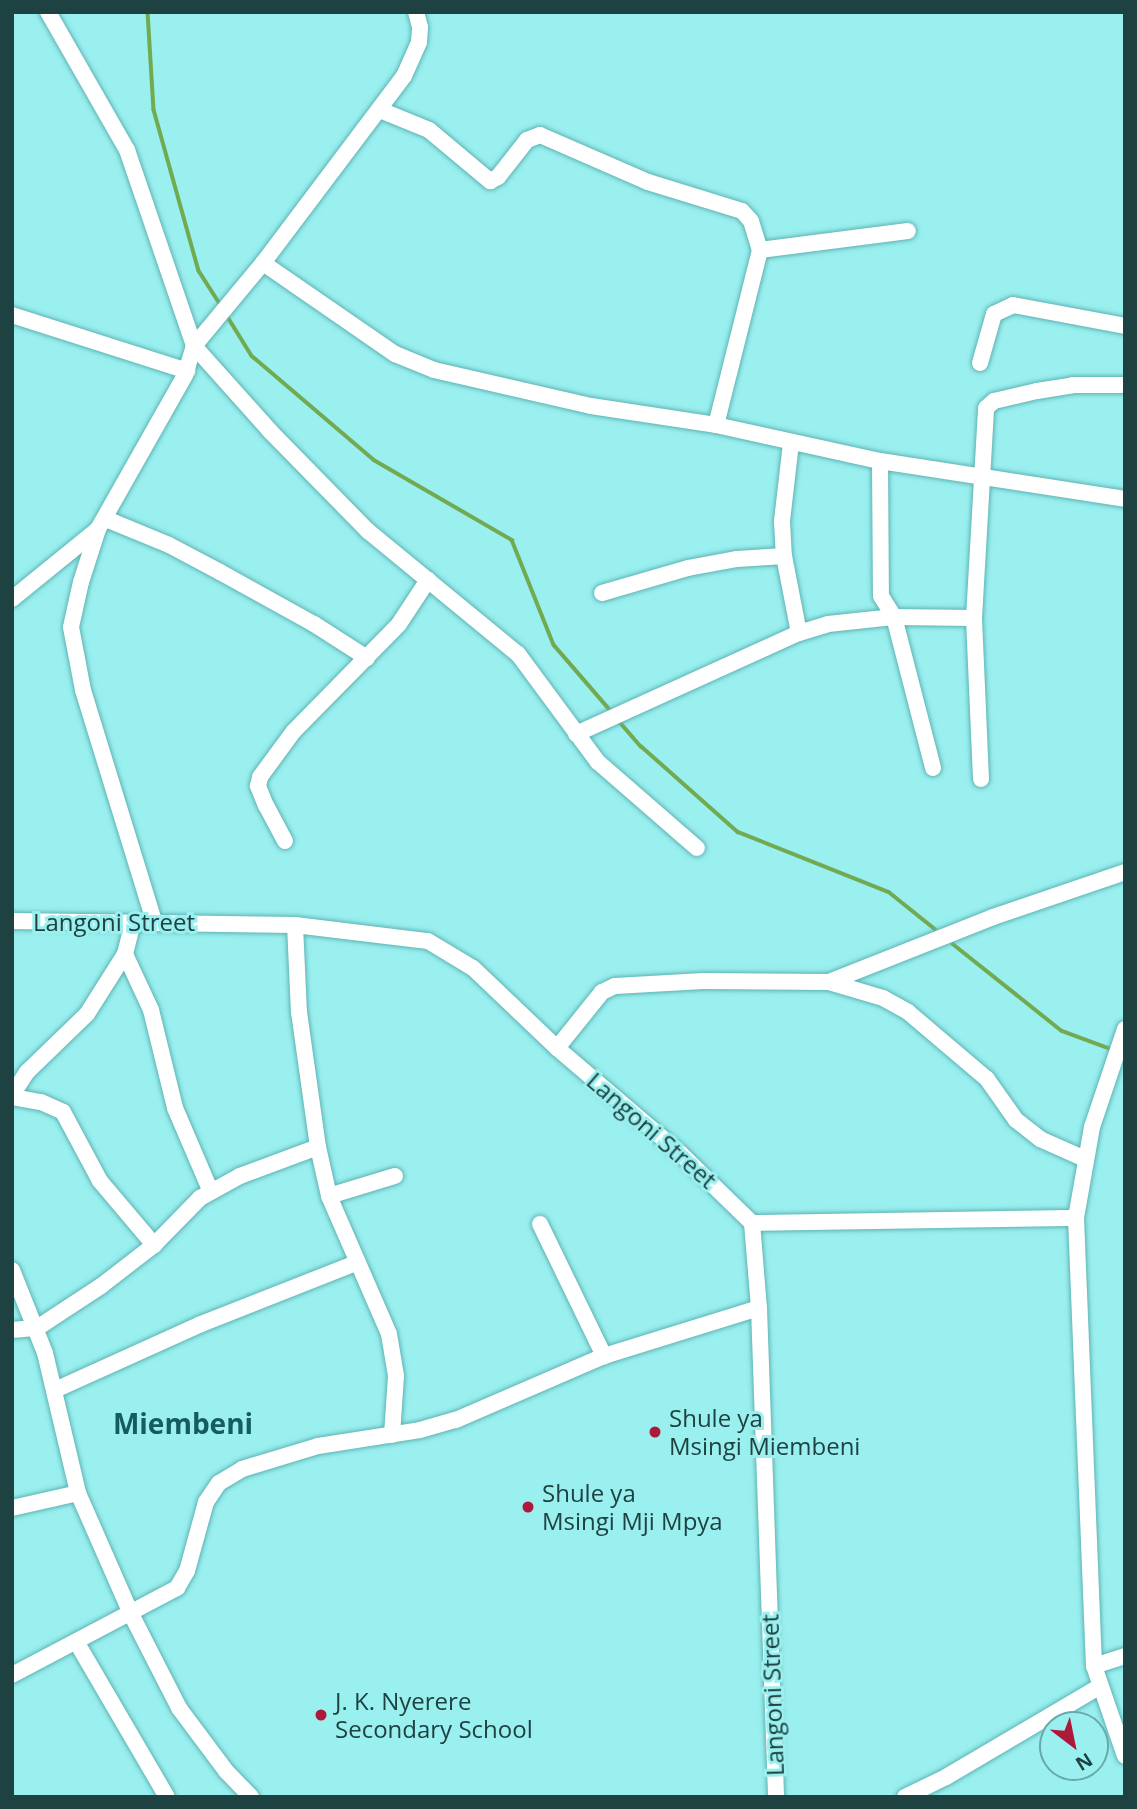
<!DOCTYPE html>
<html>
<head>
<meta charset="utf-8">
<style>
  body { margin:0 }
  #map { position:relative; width:1137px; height:1809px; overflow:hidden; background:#9aefef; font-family:"Open Sans",sans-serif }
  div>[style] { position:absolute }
  .stream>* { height:3.5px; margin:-1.75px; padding:0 1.75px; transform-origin:1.75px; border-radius:1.75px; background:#71aa51 }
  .roads { filter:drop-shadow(0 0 2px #5eb3b3) drop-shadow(0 0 2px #5eb3b3) }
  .minor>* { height:16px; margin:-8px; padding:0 8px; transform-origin:8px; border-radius:8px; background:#fff }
  .dots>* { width:19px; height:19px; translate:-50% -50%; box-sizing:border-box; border:4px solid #9aefef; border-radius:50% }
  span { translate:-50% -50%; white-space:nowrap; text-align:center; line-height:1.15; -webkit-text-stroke:6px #9aefef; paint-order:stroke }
  .street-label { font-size:24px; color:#1e4141 }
  .poi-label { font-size:24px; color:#1e4141 }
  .left { translate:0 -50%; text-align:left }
  .quarter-label { font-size:28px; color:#175c5c; font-weight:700 }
  .frame { position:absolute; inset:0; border:14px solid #1e4141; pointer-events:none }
  .north { position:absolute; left:1039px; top:1711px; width:70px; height:70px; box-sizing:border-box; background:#9aefef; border:2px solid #68a9a9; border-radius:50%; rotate:148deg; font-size:19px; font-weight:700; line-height:28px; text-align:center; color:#1e4141 }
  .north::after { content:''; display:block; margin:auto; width:24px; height:32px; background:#ad183b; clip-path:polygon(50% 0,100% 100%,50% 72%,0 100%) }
</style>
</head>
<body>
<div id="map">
  <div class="stream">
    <div style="left:148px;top:12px;width:98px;rotate:86.5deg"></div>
    <div style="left:154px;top:110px;width:167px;rotate:74.4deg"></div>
    <div style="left:199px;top:271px;width:43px;rotate:57.4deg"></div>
    <div style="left:226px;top:314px;width:49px;rotate:58.2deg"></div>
    <div style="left:252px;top:356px;width:160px;rotate:40.4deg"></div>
    <div style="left:374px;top:460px;width:160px;rotate:30.1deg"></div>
    <div style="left:512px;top:540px;width:113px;rotate:68.2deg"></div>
    <div style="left:554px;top:645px;width:87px;rotate:49.2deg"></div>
    <div style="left:618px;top:720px;width:35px;rotate:49deg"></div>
    <div style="left:641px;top:746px;width:130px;rotate:41.6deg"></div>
    <div style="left:738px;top:832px;width:162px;rotate:21.7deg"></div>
    <div style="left:889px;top:892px;width:59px;rotate:38.8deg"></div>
    <div style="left:953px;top:944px;width:139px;rotate:38.6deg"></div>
    <div style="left:1062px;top:1031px;width:52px;rotate:20.2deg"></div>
  </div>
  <div class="roads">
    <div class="minor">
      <div style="left:48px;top:12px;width:159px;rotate:60.2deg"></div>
      <div style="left:127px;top:150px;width:207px;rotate:71.1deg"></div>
      <div style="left:194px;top:346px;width:114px;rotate:48.2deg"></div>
      <div style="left:270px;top:431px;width:140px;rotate:45.6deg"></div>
      <div style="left:368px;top:531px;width:194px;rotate:39.4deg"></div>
      <div style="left:518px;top:654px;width:134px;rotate:53.5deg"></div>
      <div style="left:598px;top:762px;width:131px;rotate:41deg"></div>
      <div style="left:380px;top:110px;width:53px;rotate:22.2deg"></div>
      <div style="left:429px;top:130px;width:80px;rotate:39.9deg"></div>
      <div style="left:490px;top:181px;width:9px;rotate:-27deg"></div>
      <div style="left:498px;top:177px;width:47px;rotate:-51.9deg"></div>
      <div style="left:527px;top:140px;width:14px;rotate:-21deg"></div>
      <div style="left:540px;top:135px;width:118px;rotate:23.5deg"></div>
      <div style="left:648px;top:182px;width:98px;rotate:17.1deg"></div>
      <div style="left:742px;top:211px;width:13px;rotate:48deg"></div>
      <div style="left:751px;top:221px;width:30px;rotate:73deg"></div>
      <div style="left:760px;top:250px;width:180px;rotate:104.1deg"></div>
      <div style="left:760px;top:250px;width:149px;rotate:-7.3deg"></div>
      <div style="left:263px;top:263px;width:160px;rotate:34.6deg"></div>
      <div style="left:395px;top:354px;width:42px;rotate:22.3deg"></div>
      <div style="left:434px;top:370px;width:161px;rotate:12.9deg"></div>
      <div style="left:591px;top:406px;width:126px;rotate:8.6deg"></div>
      <div style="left:716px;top:425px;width:168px;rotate:12.4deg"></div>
      <div style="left:880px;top:461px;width:248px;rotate:8.8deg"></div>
      <div style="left:12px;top:315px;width:184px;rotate:17.7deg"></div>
      <div style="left:980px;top:363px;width:51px;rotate:-74.1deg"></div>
      <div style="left:994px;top:314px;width:21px;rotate:-25deg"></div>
      <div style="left:1013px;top:305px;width:114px;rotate:10.6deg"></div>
      <div style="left:791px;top:443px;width:79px;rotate:96.6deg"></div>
      <div style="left:782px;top:521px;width:35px;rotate:87deg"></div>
      <div style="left:784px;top:556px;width:78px;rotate:79deg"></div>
      <div style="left:880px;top:461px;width:135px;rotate:89.6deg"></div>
      <div style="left:881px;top:596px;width:25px;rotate:58deg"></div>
      <div style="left:894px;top:617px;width:156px;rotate:75.5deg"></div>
      <div style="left:106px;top:519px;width:68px;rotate:22.4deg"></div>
      <div style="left:169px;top:545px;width:58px;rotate:27.9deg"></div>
      <div style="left:220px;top:572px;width:107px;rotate:29deg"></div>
      <div style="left:314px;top:624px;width:63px;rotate:32.7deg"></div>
      <div style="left:602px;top:593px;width:90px;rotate:-16.2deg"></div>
      <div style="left:688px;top:568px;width:50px;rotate:-10.4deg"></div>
      <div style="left:737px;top:559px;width:47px;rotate:-3.7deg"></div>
      <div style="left:12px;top:599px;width:111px;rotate:-39.1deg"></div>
      <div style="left:576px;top:734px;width:245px;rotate:-24.4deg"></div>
      <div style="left:799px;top:633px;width:30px;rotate:-17deg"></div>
      <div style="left:828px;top:624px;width:66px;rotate:-6.1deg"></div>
      <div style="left:894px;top:617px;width:80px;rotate:0.7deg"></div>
      <div style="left:981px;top:779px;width:161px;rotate:-92.5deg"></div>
      <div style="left:974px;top:618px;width:210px;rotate:-86.7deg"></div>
      <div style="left:986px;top:408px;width:11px;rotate:-41deg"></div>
      <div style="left:994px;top:401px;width:44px;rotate:-13.1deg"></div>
      <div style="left:1037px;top:391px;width:36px;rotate:-9deg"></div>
      <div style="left:1073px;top:385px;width:52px"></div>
      <div style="left:285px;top:841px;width:40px;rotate:-118deg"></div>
      <div style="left:266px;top:806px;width:22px;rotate:-112deg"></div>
      <div style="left:258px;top:786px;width:9px;rotate:-77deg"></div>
      <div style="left:260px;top:777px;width:56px;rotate:-53.7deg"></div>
      <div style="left:293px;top:732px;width:151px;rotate:-45.5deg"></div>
      <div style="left:399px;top:624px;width:53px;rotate:-56.6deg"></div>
      <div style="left:12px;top:921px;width:283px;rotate:0.8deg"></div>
      <div style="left:295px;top:925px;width:134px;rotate:6.9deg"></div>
      <div style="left:428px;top:941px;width:52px;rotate:31deg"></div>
      <div style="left:473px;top:968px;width:116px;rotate:43.6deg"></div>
      <div style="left:557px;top:1048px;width:163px;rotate:40.5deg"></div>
      <div style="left:681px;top:1154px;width:99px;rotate:44.2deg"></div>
      <div style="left:752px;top:1223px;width:85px;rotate:85.3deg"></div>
      <div style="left:759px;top:1308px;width:489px;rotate:88deg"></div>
      <div style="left:154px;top:921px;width:242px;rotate:-107.1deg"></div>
      <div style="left:83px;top:690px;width:64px;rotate:-100.8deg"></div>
      <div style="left:71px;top:627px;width:46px;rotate:-77.5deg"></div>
      <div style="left:81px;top:582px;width:56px;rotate:-72.2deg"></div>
      <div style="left:98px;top:529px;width:177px;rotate:-60.5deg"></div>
      <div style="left:185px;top:375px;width:30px;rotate:-73deg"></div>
      <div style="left:194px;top:346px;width:108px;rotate:-50.3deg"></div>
      <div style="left:263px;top:263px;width:234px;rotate:-53deg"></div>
      <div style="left:404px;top:76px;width:37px;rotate:-66deg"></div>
      <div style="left:419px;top:42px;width:15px;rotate:-86deg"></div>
      <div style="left:420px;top:27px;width:16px;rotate:-105deg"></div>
      <div style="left:295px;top:925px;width:87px;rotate:87.4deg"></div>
      <div style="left:299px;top:1012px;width:136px;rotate:82deg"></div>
      <div style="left:318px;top:1147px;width:50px;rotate:77.3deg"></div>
      <div style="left:329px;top:1196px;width:150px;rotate:66.5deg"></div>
      <div style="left:389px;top:1334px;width:43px;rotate:80.5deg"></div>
      <div style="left:396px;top:1376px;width:59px;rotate:93.9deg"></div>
      <div style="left:125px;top:954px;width:62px;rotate:65.1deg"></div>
      <div style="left:151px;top:1010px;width:101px;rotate:76.2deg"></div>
      <div style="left:175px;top:1108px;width:91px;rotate:66.8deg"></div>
      <div style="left:829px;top:982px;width:56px;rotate:16.5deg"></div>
      <div style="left:883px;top:998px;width:29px;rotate:29deg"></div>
      <div style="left:908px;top:1012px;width:104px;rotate:40.3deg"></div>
      <div style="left:987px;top:1079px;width:50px;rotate:54.7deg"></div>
      <div style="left:1016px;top:1120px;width:31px;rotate:38deg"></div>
      <div style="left:1040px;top:1139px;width:49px;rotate:24deg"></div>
      <div style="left:1125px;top:1029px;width:103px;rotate:108.6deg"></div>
      <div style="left:1092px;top:1127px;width:92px;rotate:100deg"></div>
      <div style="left:1076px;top:1218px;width:448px;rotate:87.7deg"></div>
      <div style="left:1094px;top:1666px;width:95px;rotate:71deg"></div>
      <div style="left:557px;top:1048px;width:72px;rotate:-51.2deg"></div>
      <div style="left:602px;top:992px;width:14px;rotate:-25deg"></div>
      <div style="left:615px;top:986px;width:88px;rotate:-3.3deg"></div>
      <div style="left:703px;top:981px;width:126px;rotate:0.5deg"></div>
      <div style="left:829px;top:982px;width:176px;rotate:-21.6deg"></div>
      <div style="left:993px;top:917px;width:139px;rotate:-18.8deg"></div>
      <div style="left:12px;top:1095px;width:27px;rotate:-57deg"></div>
      <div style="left:27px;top:1072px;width:83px;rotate:-44deg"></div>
      <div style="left:87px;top:1014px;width:71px;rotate:-57.7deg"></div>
      <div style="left:125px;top:954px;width:33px;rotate:-76deg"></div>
      <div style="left:12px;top:1097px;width:29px;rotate:10deg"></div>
      <div style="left:41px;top:1102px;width:24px;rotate:24deg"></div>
      <div style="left:63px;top:1112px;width:78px;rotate:61.8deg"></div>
      <div style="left:100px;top:1181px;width:84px;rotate:49.8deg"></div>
      <div style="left:329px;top:1196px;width:69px;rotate:-16.9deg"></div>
      <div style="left:752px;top:1223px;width:324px;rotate:-0.9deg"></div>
      <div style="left:540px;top:1224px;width:147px;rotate:64.1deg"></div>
      <div style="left:12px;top:1270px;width:89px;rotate:68.3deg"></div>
      <div style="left:45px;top:1353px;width:144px;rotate:76.7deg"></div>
      <div style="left:78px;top:1493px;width:132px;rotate:66.3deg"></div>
      <div style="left:131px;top:1614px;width:106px;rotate:62.9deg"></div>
      <div style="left:179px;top:1708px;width:79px;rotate:53.3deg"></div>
      <div style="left:226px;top:1771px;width:36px;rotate:46deg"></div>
      <div style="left:12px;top:1330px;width:25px;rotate:-5deg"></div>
      <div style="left:37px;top:1328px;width:77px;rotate:-33.3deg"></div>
      <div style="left:101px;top:1286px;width:67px;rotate:-37.7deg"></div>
      <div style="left:154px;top:1245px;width:66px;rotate:-45.6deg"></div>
      <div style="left:200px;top:1198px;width:46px;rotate:-28.8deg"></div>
      <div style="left:240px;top:1176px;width:83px;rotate:-20.4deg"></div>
      <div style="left:55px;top:1390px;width:160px;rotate:-24.3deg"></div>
      <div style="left:201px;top:1324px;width:167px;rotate:-21.5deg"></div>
      <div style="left:12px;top:1508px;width:68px;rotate:-12.8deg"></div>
      <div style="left:77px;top:1643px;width:178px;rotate:59.7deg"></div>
      <div style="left:1094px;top:1666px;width:33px;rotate:-18deg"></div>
      <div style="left:12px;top:1675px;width:187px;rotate:-27.8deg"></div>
      <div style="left:177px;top:1588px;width:20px;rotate:-60deg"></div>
      <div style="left:187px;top:1571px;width:72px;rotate:-74.6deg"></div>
      <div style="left:206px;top:1502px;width:23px;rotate:-56deg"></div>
      <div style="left:219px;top:1483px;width:27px;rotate:-31deg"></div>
      <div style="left:242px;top:1469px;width:79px;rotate:-16.8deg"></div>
      <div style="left:318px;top:1446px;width:103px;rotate:-8.9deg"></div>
      <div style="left:420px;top:1430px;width:37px;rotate:-16deg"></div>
      <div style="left:456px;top:1420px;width:161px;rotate:-23.4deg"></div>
      <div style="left:604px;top:1356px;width:162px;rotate:-17.2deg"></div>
      <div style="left:905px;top:1797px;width:46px;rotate:-26deg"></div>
      <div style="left:946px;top:1777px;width:178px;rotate:-30.5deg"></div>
    </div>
  </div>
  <div class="dots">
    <div style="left:655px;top:1432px;background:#ad183b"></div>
    <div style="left:528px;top:1507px;background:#ad183b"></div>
    <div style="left:321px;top:1715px;background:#ad183b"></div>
  </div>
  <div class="street-label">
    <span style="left:114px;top:922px">Langoni Street</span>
    <span style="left:652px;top:1130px;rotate:41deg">Langoni Street</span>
    <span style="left:772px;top:1695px;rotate:-92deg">Langoni Street</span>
  </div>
  <div class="poi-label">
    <span class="left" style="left:669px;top:1432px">Shule ya<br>Msingi Miembeni</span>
    <span class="left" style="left:542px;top:1507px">Shule ya<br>Msingi Mji Mpya</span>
    <span class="left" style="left:335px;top:1715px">J. K. Nyerere<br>Secondary School</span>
  </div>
  <div class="quarter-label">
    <span style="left:183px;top:1423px">Miembeni</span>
  </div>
  <div class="frame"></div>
  <div class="north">N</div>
</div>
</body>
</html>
